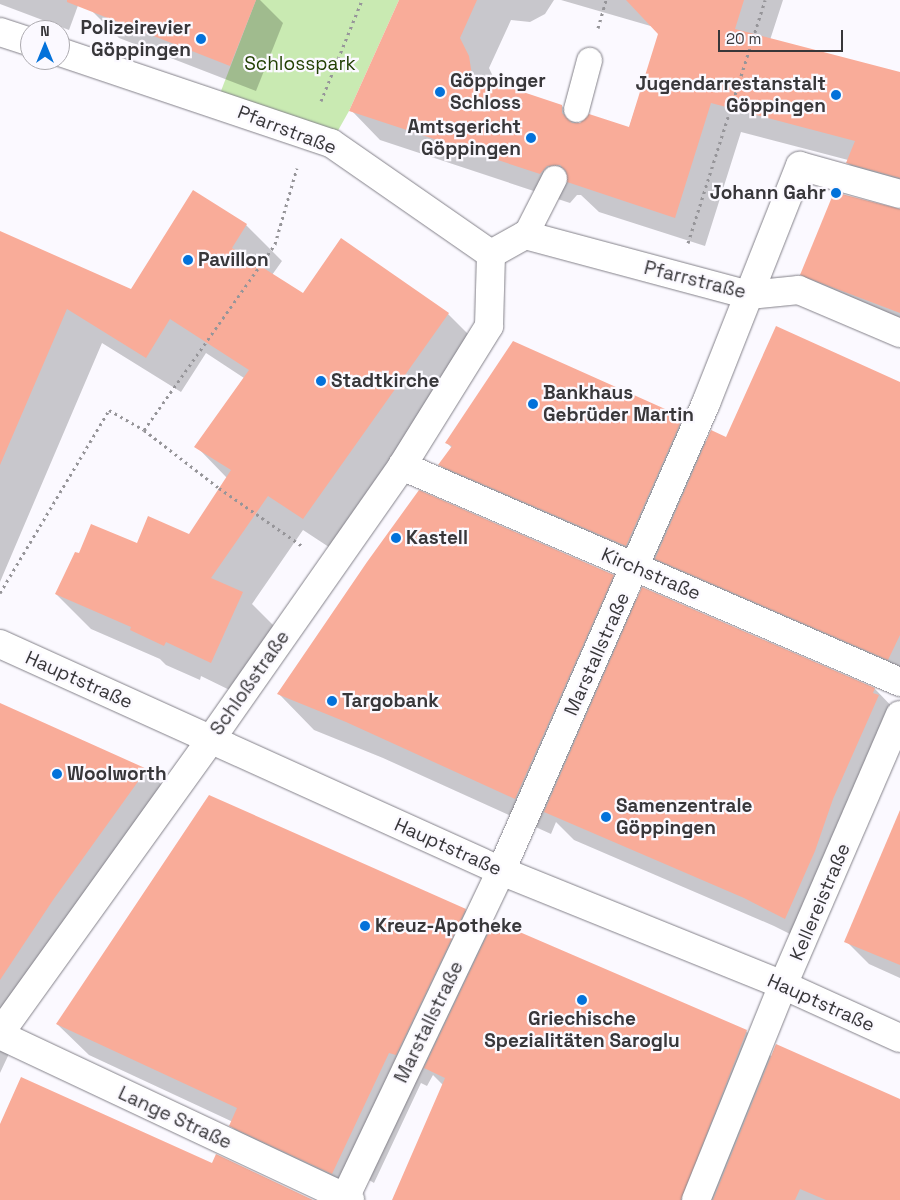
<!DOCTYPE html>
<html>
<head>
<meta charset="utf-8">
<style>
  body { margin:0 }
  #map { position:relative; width:900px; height:1200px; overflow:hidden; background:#fbf9ff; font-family:"Space Grotesk",sans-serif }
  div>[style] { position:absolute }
  .green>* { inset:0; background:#c9eab2 }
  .shadow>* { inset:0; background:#0003 }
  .building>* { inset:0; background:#f9ac99 }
  .path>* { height:3px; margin-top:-1.5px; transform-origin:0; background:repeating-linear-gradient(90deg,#969599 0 2.5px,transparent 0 6.5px) }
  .roads { filter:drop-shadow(0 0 1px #838189) drop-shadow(0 0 1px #838189) }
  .lane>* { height:25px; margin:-12.5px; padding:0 12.5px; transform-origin:12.5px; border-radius:12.5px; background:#fff }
  .street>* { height:28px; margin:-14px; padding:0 14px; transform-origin:14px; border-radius:14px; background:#fff }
  .dots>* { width:14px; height:14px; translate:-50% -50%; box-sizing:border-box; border:2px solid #fbf9ff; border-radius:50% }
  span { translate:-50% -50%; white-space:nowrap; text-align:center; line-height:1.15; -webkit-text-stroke:4.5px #fbf9ff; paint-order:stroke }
  .poi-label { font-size:19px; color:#38373a; font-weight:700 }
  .right { translate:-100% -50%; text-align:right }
  .left { translate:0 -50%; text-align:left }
  .park-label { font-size:19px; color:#234004 }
  .street-label { font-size:19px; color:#38373a }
  .north { position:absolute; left:20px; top:20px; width:50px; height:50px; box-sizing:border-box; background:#fbf9ff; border:1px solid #adabb0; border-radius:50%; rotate:0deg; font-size:14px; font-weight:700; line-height:20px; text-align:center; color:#38373a }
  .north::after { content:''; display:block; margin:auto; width:18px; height:22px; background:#0372da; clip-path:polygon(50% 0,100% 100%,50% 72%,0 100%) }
  .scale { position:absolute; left:718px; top:30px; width:125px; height:22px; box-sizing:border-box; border:2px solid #38373a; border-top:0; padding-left:6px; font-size:15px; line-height:18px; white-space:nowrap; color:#38373a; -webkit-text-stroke:4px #fbf9ff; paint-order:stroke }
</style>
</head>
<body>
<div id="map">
  <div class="green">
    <div style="clip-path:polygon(256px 0,399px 0,349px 111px,331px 143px,216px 104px)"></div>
  </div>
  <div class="shadow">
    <div style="clip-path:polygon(0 0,80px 0,69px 30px,0 4px)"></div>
    <div style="clip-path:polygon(98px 0,260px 0,283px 23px,256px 91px,119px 38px,93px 12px)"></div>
    <div style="clip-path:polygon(400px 0,554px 0,545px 14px,530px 22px,511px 20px,489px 68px,497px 85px,562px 106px,580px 124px,629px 128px,660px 33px,654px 27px,561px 0,783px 0,770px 40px,900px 74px,900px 198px,877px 192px,847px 162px,848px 160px,741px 132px,705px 246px,599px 212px,581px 195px,577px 195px,570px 203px,380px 140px,351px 110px)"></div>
    <div style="clip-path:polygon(194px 192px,246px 225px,282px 261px,272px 275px,304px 295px,448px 314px,483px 349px,338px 553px,303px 530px,252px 604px,277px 629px,246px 698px,201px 676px,200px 680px,166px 665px,160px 659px,91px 629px,56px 594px,137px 545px,189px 536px,227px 478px,196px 446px,244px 378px,206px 353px,181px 392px,102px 343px,0 582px,0 233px,132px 290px)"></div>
    <div style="clip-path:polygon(900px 210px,900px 331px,831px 304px,802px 274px)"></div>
    <div style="clip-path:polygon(900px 383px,900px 682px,471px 496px,440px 464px,452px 448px,447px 443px,682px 418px,707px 443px)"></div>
    <div style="clip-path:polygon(613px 576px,638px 601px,643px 589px,875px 689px,900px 715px,814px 946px,774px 926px,574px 840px,556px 822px,551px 834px,383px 758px,314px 730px,279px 694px)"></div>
    <div style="clip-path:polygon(0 705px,147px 770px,177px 800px,11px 1040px,14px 1043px,0 1073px)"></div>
    <div style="clip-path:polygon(900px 816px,900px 978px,869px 964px,846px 941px)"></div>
    <div style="clip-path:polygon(465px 910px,490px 934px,746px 1031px,772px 1057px,900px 1101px,900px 1200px,393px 1200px,443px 1085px,433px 1075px,427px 1086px,421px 1083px,374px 1183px,369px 1180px,360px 1200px,262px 1157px,231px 1126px,233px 1122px,89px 1055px,57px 1024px)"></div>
  </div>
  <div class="building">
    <div style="clip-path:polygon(67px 0,256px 0,230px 66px,67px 2px)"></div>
    <div style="clip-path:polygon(399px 0,477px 0,460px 38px,469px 56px,472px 75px,562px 105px,562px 113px,572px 123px,580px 123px,589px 114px,629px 127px,658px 34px,626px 0,744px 0,735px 29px,900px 72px,900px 178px,846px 163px,855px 141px,711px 103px,675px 218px,567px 182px,566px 171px,560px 165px,547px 166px,540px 174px,349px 111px)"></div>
    <div style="clip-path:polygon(193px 190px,247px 224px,232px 248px,303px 293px,341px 238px,449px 313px,303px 519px,268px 496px,211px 578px,243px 592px,211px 663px,166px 642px,164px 646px,130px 630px,131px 627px,55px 594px,75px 552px,79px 553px,91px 524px,137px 543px,148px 516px,189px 534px,231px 470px,194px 447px,249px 370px,170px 319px,146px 358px,67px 309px,0 465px,0 231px,131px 289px)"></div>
    <div style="clip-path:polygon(834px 192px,900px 209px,900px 313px,800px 275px)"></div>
    <div style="clip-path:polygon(776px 326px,900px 382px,900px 635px,888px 660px,655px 559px,711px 430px,726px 437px)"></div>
    <div style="clip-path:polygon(513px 341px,683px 417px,626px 546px,438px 465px,452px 446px,445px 443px)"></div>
    <div style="clip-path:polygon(419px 490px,614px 575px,515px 799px,346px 722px,277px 694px,367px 562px)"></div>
    <div style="clip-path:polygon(642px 587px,875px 688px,873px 693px,879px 695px,833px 799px,815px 851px,785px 919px,744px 898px,544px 812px)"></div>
    <div style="clip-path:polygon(0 703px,147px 769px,53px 900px,0 980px)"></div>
    <div style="clip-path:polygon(209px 795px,466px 909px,396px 1055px,389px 1053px,332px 1174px,229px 1126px,237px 1108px,56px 1024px)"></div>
    <div style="clip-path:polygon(900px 810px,900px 965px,844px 942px)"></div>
    <div style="clip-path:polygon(494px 921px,747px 1030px,681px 1200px,392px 1200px,445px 1078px,424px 1068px)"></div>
    <div style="clip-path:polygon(776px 1044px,900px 1099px,900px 1200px,826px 1200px,800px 1189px,795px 1200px,713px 1200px)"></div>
    <div style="clip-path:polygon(21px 1077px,212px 1163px,216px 1154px,313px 1200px,0 1200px,0 1124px)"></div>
  </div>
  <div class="path">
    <div style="left:598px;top:28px;width:29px;rotate:-74deg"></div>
    <div style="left:321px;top:101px;width:109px;rotate:-67.9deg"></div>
    <div style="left:688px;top:243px;width:255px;rotate:-72.4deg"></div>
    <div style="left:144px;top:430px;width:95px;rotate:37.7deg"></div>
    <div style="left:219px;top:488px;width:101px;rotate:34.9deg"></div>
    <div style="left:0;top:593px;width:213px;rotate:-59.2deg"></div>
    <div style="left:109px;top:410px;width:40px;rotate:29.7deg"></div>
    <div style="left:144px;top:430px;width:228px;rotate:-54.8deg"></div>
    <div style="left:275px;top:244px;width:79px;rotate:-73.9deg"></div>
  </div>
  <div class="roads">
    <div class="lane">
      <div style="left:576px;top:109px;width:51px;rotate:-75.1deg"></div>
      <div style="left:525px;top:235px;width:64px;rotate:-63deg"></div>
    </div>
    <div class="street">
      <div style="left:0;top:32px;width:32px;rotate:18deg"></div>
      <div style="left:60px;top:52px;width:286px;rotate:18.6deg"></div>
      <div style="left:331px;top:143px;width:195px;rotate:34.8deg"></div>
      <div style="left:491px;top:254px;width:39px;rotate:-29deg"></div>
      <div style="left:525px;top:235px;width:232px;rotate:15deg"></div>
      <div style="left:749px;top:295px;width:50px;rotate:-5.7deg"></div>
      <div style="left:799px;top:290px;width:110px;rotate:23.1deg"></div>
      <div style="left:402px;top:466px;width:543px;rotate:23.45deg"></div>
      <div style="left:0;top:644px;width:550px;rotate:24.37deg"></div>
      <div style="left:501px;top:871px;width:304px;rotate:22deg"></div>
      <div style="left:783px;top:985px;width:128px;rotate:24.4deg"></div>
      <div style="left:0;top:1033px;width:362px;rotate:-54.3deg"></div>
      <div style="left:211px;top:739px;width:333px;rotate:-55deg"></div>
      <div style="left:402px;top:466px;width:165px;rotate:-58.1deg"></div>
      <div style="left:489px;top:326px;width:72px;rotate:-88.4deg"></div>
      <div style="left:0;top:1035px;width:387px;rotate:25.2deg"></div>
      <div style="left:344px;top:1200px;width:365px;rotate:-64.5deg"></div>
      <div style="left:501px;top:871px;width:511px;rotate:-66.34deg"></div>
      <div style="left:706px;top:403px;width:255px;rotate:-68.4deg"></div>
      <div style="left:800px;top:166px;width:104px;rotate:15.6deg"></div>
      <div style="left:696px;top:1200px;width:232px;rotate:-68deg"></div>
      <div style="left:783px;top:985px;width:294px;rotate:-66.6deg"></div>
    </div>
  </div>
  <div class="dots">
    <div style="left:201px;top:39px;background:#0372da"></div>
    <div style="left:440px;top:92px;background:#0372da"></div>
    <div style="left:836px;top:95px;background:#0372da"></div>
    <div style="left:531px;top:138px;background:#0372da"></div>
    <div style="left:836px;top:193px;background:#0372da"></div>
    <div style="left:188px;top:260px;background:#0372da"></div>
    <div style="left:321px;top:381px;background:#0372da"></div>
    <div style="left:533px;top:404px;background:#0372da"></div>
    <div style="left:396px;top:538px;background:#0372da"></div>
    <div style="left:332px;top:701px;background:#0372da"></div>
    <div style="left:57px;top:774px;background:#0372da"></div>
    <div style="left:606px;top:817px;background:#0372da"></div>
    <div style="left:365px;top:926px;background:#0372da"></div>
    <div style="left:582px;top:1000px;background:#0372da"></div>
  </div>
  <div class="poi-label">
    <span class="right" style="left:191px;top:39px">Polizeirevier<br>Göppingen</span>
    <span class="left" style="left:450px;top:92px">Göppinger<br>Schloss</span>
    <span class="right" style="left:826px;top:95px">Jugendarrestanstalt<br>Göppingen</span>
    <span class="right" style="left:521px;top:138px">Amtsgericht<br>Göppingen</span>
    <span class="right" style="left:826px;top:193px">Johann Gahr</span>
    <span class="left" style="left:198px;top:260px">Pavillon</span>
    <span class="left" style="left:331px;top:381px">Stadtkirche</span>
    <span class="left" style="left:543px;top:404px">Bankhaus<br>Gebrüder Martin</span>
    <span class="left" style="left:406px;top:538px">Kastell</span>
    <span class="left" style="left:342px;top:701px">Targobank</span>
    <span class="left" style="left:67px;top:774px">Woolworth</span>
    <span class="left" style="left:616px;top:817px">Samenzentrale<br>Göppingen</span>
    <span class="left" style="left:375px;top:926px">Kreuz-Apotheke</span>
    <span style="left:582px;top:1030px">Griechische<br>Spezialitäten Saroglu</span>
  </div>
  <div class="park-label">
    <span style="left:300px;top:64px">Schlosspark</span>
  </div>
  <div class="street-label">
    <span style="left:287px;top:130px;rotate:21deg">Pfarrstraße</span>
    <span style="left:695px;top:280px;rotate:14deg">Pfarrstraße</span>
    <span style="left:651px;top:574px;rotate:23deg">Kirchstraße</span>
    <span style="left:597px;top:654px;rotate:-66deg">Marstallstraße</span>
    <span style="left:79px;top:680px;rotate:24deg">Hauptstraße</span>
    <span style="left:250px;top:683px;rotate:-55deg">Schloßstraße</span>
    <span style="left:448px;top:847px;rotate:24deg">Hauptstraße</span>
    <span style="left:820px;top:902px;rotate:-67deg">Kellereistraße</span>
    <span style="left:821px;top:1003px;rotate:24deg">Hauptstraße</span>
    <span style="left:429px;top:1022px;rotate:-64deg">Marstallstraße</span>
    <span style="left:175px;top:1118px;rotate:25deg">Lange Straße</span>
  </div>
  <div class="north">N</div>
  <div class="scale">20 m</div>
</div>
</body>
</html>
